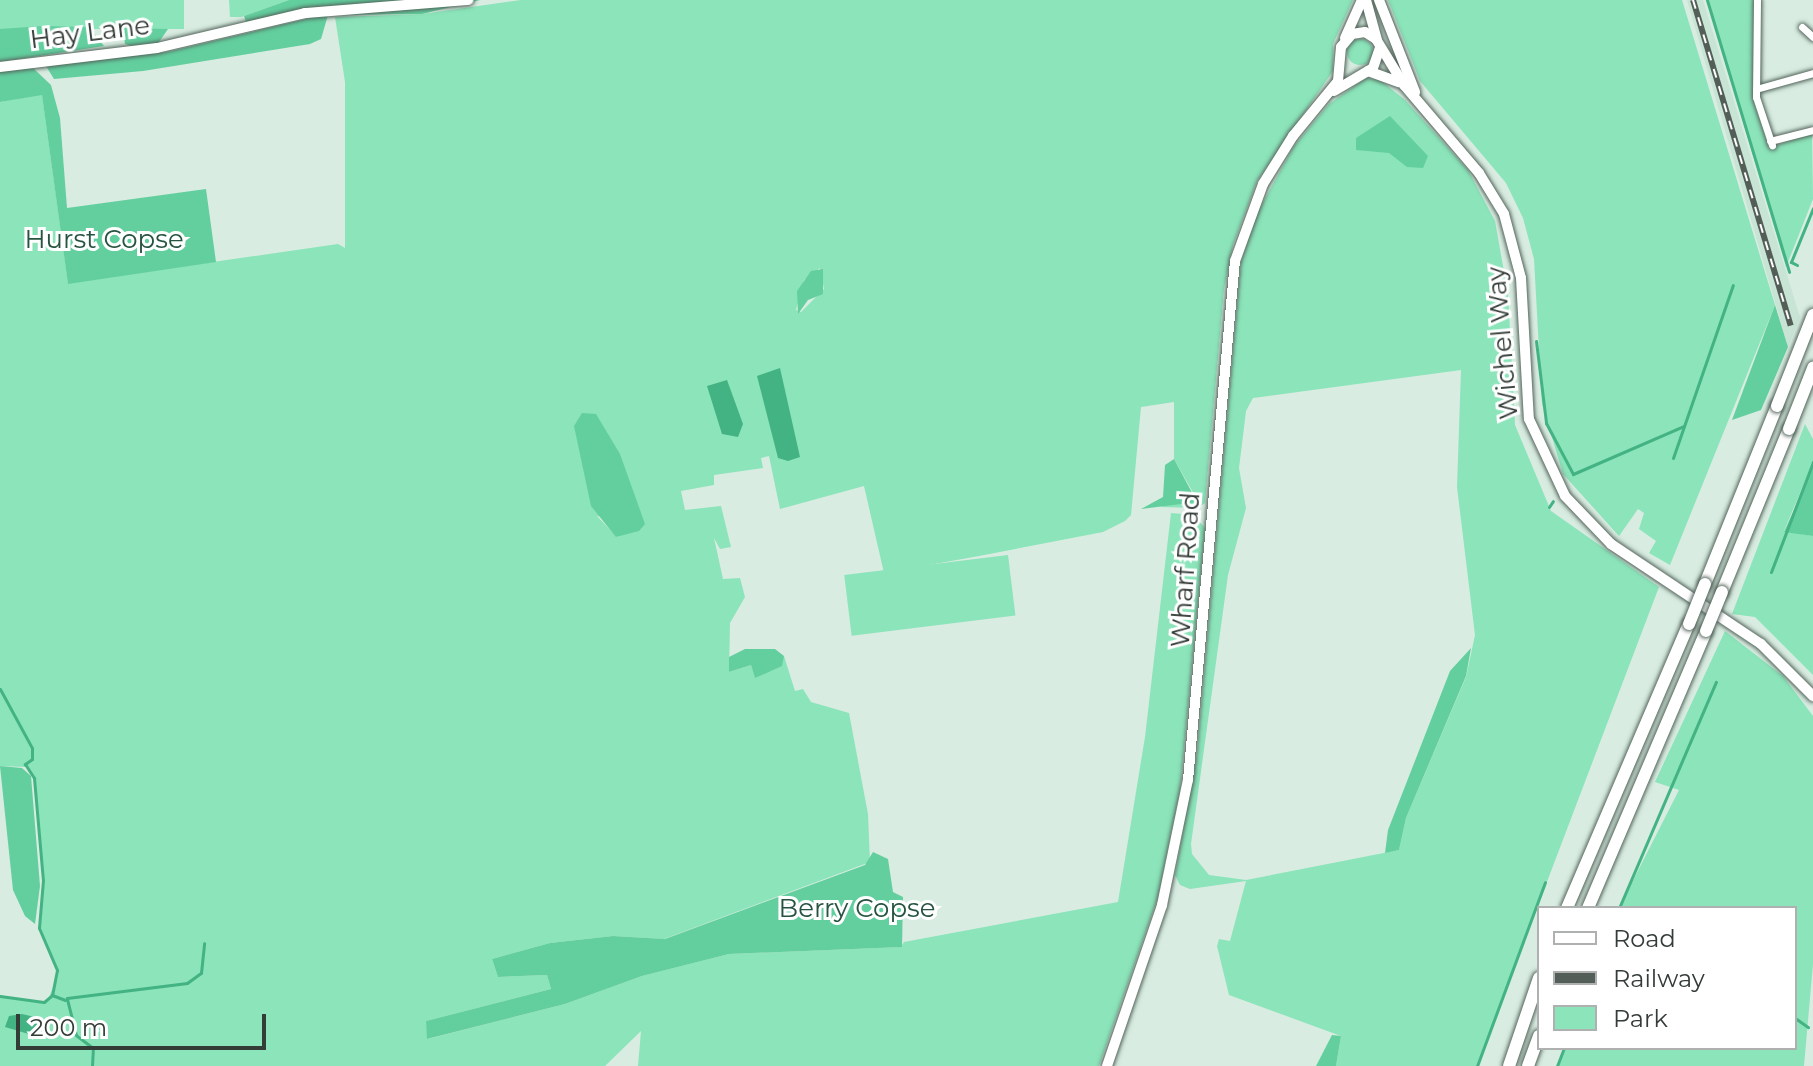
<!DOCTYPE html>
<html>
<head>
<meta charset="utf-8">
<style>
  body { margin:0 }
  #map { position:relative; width:1813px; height:1066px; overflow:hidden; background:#d8ece1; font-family:Montserrat,sans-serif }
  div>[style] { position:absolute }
  .built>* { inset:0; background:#c8e4d5 }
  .green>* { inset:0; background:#8be4ba; transform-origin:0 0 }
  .round { border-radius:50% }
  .forest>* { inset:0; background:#63cf9f }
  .water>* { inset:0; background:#43b384 }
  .stream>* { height:3px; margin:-1.5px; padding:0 1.5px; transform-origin:1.5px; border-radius:1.5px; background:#43b384 }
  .roads { filter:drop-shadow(0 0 2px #53645b) drop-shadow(0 0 2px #53645b) }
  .street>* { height:7px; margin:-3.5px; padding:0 3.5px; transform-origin:3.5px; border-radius:3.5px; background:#fff }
  .secondary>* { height:10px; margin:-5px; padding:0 5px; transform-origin:5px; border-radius:5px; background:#fff }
  .highway>* { height:12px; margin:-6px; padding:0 6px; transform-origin:6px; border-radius:6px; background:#fff }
  .rail>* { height:6px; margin-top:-3px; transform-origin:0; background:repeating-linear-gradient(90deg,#fff 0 9px,#545e58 0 18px); box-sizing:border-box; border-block:2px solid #545e58 }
  .bridges { filter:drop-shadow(0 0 2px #53645b) drop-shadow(0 0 2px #53645b) }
  .highway-bridge>* { height:12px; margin:-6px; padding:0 6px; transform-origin:6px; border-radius:6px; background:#fff }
  span { translate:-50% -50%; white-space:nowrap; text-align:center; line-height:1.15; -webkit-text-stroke:6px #fff; paint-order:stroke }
  .street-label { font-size:26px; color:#343c37 }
  .park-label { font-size:26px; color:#275440 }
  .legend { position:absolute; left:1537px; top:906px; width:260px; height:144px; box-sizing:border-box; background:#fff; border:2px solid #aeb1af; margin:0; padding:10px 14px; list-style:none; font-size:24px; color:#343c37 }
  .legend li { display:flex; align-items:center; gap:16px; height:40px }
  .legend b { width:40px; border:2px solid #aeb1af }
  .scale { position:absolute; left:16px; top:1014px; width:250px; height:36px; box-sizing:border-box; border:4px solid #343c37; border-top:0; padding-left:10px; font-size:24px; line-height:28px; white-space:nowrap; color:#343c37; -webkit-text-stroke:6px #fff; paint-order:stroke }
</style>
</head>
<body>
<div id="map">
  <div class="built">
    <div style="clip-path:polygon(1687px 0,1703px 0,1800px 317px,1788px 347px)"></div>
  </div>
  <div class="green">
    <div style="left:0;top:0;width:184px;height:29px"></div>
    <div style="clip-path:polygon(229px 0,289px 0,241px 17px,230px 17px)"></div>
    <div style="clip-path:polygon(evenodd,521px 0,1353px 0,1333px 44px,1333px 71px,1257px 181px,1233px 245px,1224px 289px,1205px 503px,1198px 508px,1160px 507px,1195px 496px,1174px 459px,1174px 402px,1141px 407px,1131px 515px,1125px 521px,1103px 532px,979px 556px,884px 573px,864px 486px,780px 509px,769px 456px,761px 458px,763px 468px,714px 475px,714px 485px,681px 491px,685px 510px,721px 506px,731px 547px,720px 549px,714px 538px,723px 579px,740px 578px,745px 597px,730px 623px,729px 672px,751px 665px,755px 677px,784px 656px,795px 691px,803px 689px,811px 702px,849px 713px,868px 814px,870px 862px,664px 939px,613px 936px,550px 943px,492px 959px,498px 977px,547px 975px,551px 989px,426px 1021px,428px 1039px,565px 1004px,642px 976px,729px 954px,901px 947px,904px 942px,1118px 902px,1145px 737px,1171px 513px,1194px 515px,1205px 528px,1180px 790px,1158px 897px,1099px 1066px,638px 1066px,641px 1031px,605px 1066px,0 1066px,0 996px,47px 1002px,58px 975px,39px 928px,43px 880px,34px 778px,26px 767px,0 766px,0 102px,42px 94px,68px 283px,338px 244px,345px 248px,345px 82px,335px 17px,422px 14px,521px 0,820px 268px,824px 289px,801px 312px,796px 310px,804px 280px,820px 268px,521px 0,597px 516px,644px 524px,617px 537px,597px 516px)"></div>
    <div style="clip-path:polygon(1388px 0,1682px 0,1775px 305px,1670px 565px,1649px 553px,1656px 541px,1639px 529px,1644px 513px,1638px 509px,1619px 536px,1563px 474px,1542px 404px,1534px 259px,1523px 218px,1506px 183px,1420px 81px)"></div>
    <div style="clip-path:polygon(1707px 0,1754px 0,1754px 103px,1769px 148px,1812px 133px,1813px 199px,1786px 267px)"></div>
    <div class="round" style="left:1347px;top:39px;width:26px;height:26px"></div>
    <div style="clip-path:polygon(evenodd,1366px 78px,1380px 80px,1405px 100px,1468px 170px,1495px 221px,1508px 294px,1515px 425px,1551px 511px,1659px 587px,1477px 1066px,1336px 1066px,1341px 1036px,1229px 995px,1217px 946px,1219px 939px,1230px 941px,1246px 881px,1190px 889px,1180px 885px,1175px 875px,1197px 754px,1241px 262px,1256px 215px,1294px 146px,1329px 104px,1366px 78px,1461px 370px,1457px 487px,1475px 635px,1466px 677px,1406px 818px,1399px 850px,1246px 880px,1209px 875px,1192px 854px,1191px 844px,1228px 575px,1246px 508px,1239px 468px,1246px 411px,1253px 398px,1461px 370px)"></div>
    <div style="clip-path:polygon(1805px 424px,1813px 439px,1813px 462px,1784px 531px,1813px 536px,1813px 675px,1755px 617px,1732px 614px)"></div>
    <div style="left:1008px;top:555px;width:61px;height:165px;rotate:83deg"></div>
    <div style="clip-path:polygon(1725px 631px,1783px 676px,1813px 716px,1813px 964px,1804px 1066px,1557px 1066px,1564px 1048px,1795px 1048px,1795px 908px,1619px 908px,1679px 790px,1655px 782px)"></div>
  </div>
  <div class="forest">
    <div style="clip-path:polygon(289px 0,480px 0,422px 14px,328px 15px,321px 39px,310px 44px,143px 71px,54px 79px,46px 66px,167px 52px,323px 15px,246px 22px,244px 16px)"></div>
    <div style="clip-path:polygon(42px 26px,89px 27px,104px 46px,0 62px,0 29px)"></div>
    <div style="clip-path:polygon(123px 28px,168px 29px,157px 45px,135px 47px,125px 44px)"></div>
    <div style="clip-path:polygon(32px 67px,51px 85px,60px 118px,67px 208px,206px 189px,216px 262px,68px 284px,42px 95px,0 102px,0 71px)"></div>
    <div style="clip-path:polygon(1390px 116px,1428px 156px,1423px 168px,1407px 167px,1389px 153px,1356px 150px,1356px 138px)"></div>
    <div style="clip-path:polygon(823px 269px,823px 294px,808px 300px,798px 314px,797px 291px,811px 271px)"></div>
    <div style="clip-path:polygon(1775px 305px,1788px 347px,1761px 410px,1732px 420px)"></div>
    <div style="clip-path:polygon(582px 413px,596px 414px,620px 454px,645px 524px,639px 531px,616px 537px,591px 506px,574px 426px)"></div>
    <div style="clip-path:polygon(1174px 459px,1197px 502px,1141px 509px,1163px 497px,1165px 465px)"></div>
    <div style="clip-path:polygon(1813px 462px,1813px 536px,1784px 532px,1793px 512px)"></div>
    <div style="clip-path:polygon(1471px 648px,1466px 676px,1406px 818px,1399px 850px,1385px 853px,1388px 830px,1450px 671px)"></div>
    <div style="clip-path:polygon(745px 649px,775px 649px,784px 656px,782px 666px,755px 678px,751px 665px,729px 672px,729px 657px)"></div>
    <div style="clip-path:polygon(0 766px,22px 768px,31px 776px,40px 886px,35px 924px,25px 916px,13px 890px)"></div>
    <div style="clip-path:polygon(873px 852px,888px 859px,893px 892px,903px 897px,902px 947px,729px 954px,642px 976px,565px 1004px,427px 1039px,426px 1021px,551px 989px,547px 975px,498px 977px,492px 959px,550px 943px,613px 936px,665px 939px,865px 865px)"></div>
    <div style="clip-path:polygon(1332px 1035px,1341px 1036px,1336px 1066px,1316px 1066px)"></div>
  </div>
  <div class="water">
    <div style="clip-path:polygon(780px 368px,800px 457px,788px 461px,778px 458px,757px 376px)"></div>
    <div style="clip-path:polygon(727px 380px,743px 424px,738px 437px,722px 434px,707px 386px)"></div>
    <div style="clip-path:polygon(22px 1014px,39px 1018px,39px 1037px,5px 1027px,9px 1016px)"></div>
  </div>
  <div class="stream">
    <div style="left:1707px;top:0;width:284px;rotate:73.2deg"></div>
    <div style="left:1797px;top:265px;width:7px;rotate:-153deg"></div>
    <div style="left:1791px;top:262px;width:58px;rotate:-67.8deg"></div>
    <div style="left:1536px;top:341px;width:83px;rotate:83deg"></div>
    <div style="left:1546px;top:423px;width:58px;rotate:62.1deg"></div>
    <div style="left:1573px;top:474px;width:121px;rotate:-23.4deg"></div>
    <div style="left:1673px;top:458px;width:183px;rotate:-70.9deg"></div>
    <div style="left:1549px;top:507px;width:7px;rotate:-56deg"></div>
    <div style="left:1771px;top:572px;width:118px;rotate:-69.1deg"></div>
    <div style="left:0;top:689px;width:67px;rotate:61.5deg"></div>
    <div style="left:32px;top:748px;width:11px;rotate:90deg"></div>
    <div style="left:32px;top:759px;width:9px;rotate:144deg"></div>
    <div style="left:25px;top:764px;width:17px;rotate:57deg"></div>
    <div style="left:34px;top:778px;width:102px;rotate:85deg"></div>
    <div style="left:43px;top:880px;width:48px;rotate:94.8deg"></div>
    <div style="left:39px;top:928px;width:46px;rotate:66.8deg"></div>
    <div style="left:57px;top:970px;width:25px;rotate:101deg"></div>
    <div style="left:52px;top:995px;width:14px;rotate:21deg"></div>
    <div style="left:1619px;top:908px;width:246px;rotate:-66.8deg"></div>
    <div style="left:0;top:996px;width:44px;rotate:7.8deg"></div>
    <div style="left:44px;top:1002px;width:11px;rotate:-41deg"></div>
    <div style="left:1795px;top:1018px;width:16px;rotate:35deg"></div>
    <div style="left:92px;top:1066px;width:18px;rotate:-87deg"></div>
    <div style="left:93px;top:1048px;width:21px;rotate:-143deg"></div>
    <div style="left:76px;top:1035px;width:38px;rotate:-104deg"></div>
    <div style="left:67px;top:998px;width:121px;rotate:-7.1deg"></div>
    <div style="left:187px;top:983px;width:17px;rotate:-36deg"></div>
    <div style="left:201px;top:973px;width:30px;rotate:-84deg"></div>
    <div style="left:1477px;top:1066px;width:196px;rotate:-69.7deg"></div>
    <div style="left:1557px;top:1066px;width:19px;rotate:-69deg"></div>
  </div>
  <div class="roads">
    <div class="street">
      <div style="left:1757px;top:0;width:97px;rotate:90.6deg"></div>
      <div style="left:1756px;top:97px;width:51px;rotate:71.6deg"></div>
      <div style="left:1802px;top:27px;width:15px;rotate:42deg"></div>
      <div style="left:1756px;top:89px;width:59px;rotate:-15.7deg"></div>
      <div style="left:1770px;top:141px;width:44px;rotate:-14.3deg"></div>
    </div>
    <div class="secondary">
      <div style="left:1366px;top:0;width:41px;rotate:74.6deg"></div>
      <div style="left:1379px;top:0;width:99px;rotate:68.6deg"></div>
      <div style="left:1345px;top:38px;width:42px;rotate:-65.9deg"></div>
      <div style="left:0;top:67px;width:158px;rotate:-6.9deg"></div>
      <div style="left:157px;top:48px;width:152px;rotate:-13.3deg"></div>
      <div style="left:305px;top:13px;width:164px;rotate:-4.6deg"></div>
      <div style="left:1368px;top:71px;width:33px;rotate:20deg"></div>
      <div style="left:1334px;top:91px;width:45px;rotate:-30.5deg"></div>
      <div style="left:1373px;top:68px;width:21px;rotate:-71deg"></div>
      <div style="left:1107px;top:1066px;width:170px;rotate:-71.1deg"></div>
      <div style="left:1162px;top:905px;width:128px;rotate:-78.3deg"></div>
      <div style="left:1188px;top:780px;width:521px;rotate:-84.83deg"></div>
      <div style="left:1235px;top:261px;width:82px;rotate:-70deg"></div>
      <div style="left:1263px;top:184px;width:57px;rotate:-58deg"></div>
      <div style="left:1293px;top:136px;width:71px;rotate:-50.7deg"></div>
      <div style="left:1338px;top:81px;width:34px;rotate:-85deg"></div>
      <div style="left:1341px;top:47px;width:17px;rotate:-50deg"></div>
      <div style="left:1352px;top:34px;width:13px;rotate:-9deg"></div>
      <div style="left:1365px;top:32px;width:13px;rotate:32deg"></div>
      <div style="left:1376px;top:39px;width:54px;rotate:58.7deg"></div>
      <div style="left:1404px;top:85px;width:116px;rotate:49.6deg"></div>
      <div style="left:1479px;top:173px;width:48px;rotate:58.6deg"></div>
      <div style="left:1504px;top:214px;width:66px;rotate:75.1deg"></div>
      <div style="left:1521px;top:278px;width:141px;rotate:86.8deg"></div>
      <div style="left:1529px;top:419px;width:85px;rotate:64.9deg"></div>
      <div style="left:1565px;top:496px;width:66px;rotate:46.2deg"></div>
      <div style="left:1611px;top:544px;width:180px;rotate:33.7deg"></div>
      <div style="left:1761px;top:644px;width:74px;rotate:45deg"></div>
    </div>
    <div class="highway">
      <div style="left:1705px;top:584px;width:192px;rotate:-68deg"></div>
      <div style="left:1722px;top:592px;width:176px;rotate:-67.7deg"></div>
      <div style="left:1567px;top:908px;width:309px;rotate:-66.8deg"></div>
      <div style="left:1588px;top:908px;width:301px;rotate:-66.9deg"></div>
      <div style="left:1509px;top:1066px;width:93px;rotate:-71.2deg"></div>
      <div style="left:1528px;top:1066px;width:32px;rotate:-70deg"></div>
    </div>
  </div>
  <div class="rail">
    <div style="left:1693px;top:0;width:340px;rotate:73.3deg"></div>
  </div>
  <div class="bridges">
    <div class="highway-bridge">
      <div style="left:1777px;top:406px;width:98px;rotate:-68.4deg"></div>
      <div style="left:1789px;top:429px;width:66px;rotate:-68.5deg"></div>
      <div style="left:1689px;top:624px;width:43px;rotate:-68.2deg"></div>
      <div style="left:1706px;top:631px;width:42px;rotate:-67.7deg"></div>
    </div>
  </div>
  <div class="street-label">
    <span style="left:90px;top:33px;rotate:-7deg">Hay Lane</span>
    <span style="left:1503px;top:343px;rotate:-95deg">Wichel Way</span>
    <span style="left:1186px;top:570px;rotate:-86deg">Wharf Road</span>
  </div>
  <div class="park-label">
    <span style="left:104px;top:240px">Hurst Copse</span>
    <span style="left:857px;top:909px">Berry Copse</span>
  </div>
  <ul class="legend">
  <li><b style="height:10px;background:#fff"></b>Road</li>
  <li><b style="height:10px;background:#545e58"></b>Railway</li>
  <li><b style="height:22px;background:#8be4ba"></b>Park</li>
  </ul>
  <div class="scale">200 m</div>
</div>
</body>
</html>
